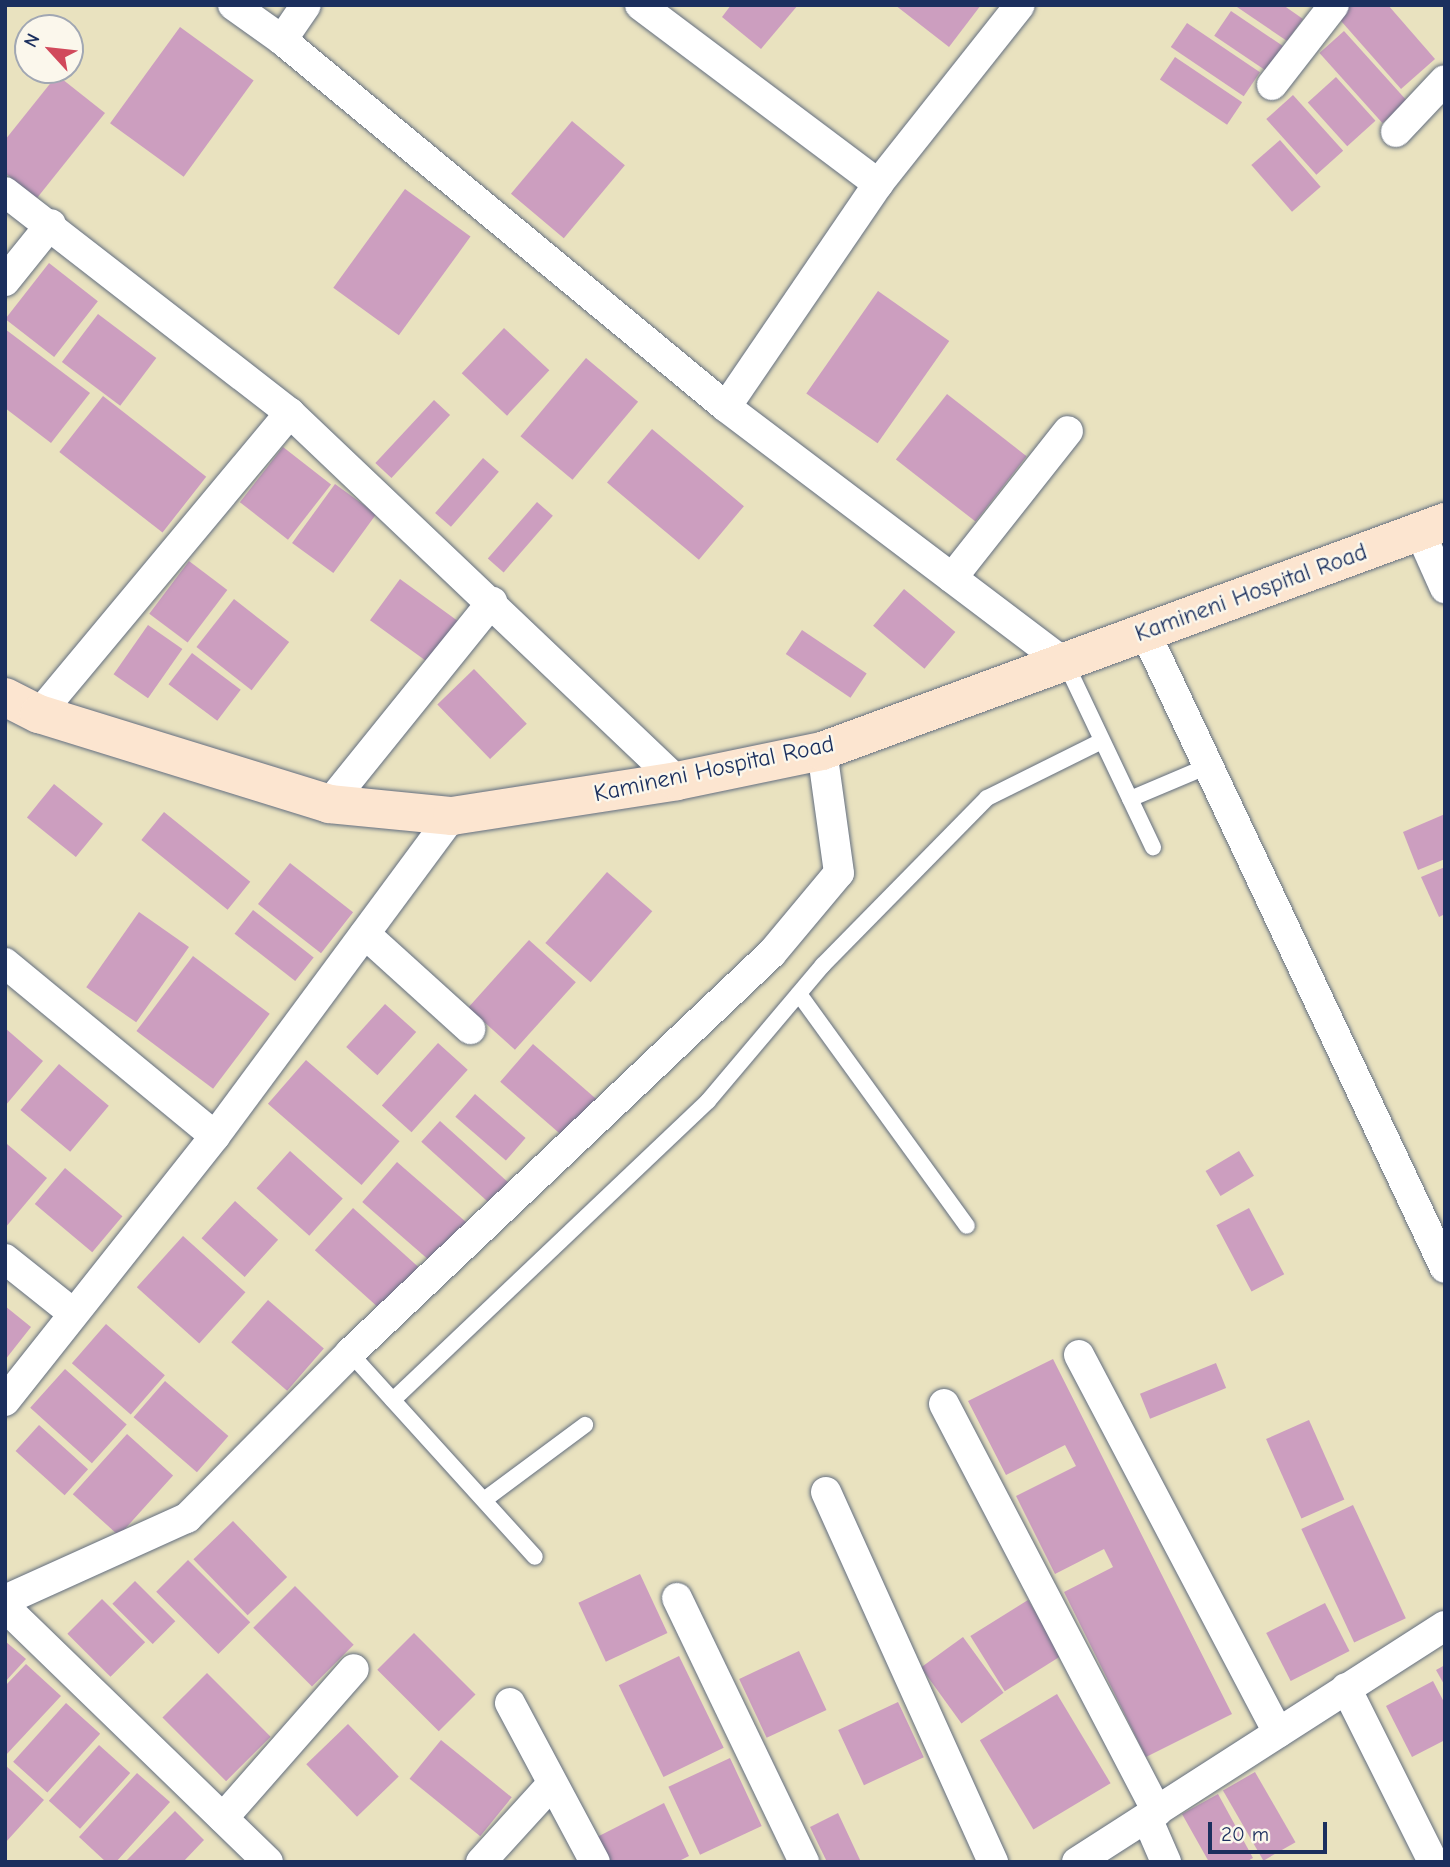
<!DOCTYPE html>
<html>
<head>
<meta charset="utf-8">
<style>
  body { margin:0 }
  #map { position:relative; width:1450px; height:1867px; overflow:hidden; background:#e9e2bf; font-family:"Comic Neue",sans-serif }
  div>[style] { position:absolute }
  .building>* { inset:0; background:#cc9ebf; transform-origin:0 0 }
  .roads { filter:drop-shadow(0 0 2px #636e80) drop-shadow(0 0 2px #636e80) }
  .lane>* { height:16px; margin:-8px; padding:0 8px; transform-origin:8px; border-radius:8px; background:#fff }
  .street>* { height:30px; margin:-15px; padding:0 15px; transform-origin:15px; border-radius:15px; background:#fff }
  .secondary>* { height:38px; margin:-19px; padding:0 19px; transform-origin:19px; border-radius:19px; background:#fce5d0 }
  span { translate:-50% -50%; white-space:nowrap; text-align:center; line-height:1.15; -webkit-text-stroke:5px #fbf7ec; paint-order:stroke }
  .street-label { font-size:24px; color:#1b2f5e }
  .frame { position:absolute; inset:0; border:7px solid #1b2f5e; pointer-events:none }
  .north { position:absolute; left:14px; top:14px; width:70px; height:70px; box-sizing:border-box; background:#fbf7ec; border:2px solid #a1a7b3; border-radius:50%; rotate:297deg; font-size:19px; font-weight:700; line-height:28px; text-align:center; color:#1b2f5e }
  .north::after { content:''; display:block; margin:auto; width:24px; height:32px; background:#d1495b; clip-path:polygon(50% 0,100% 100%,50% 72%,0 100%) }
  .scale { position:absolute; left:1208px; top:1822px; width:119px; height:32px; box-sizing:border-box; border:4px solid #1b2f5e; border-top:0; padding-left:9px; font-size:21px; line-height:24px; white-space:nowrap; color:#1b2f5e; -webkit-text-stroke:5px #fbf7ec; paint-order:stroke }
</style>
</head>
<body>
<div id="map">
  <div class="building">
    <div style="clip-path:polygon(731px 5px,798px 5px,761px 49px,722px 17px)"></div>
    <div style="clip-path:polygon(895px 5px,981px 5px,949px 47px)"></div>
    <div style="clip-path:polygon(1283px 5px,1303px 19px,1287px 41px,1237px 7px)"></div>
    <div style="clip-path:polygon(1343px 5px,1388px 5px,1435px 59px,1401px 89px,1334px 13px)"></div>
    <div style="left:1231px;top:11px;width:63px;height:30px;rotate:34deg"></div>
    <div style="left:1187px;top:23px;width:88px;height:29px;rotate:34deg"></div>
    <div style="left:180px;top:27px;width:91px;height:119px;rotate:36deg"></div>
    <div style="left:1344px;top:31px;width:94px;height:33px;rotate:48deg"></div>
    <div style="left:1175px;top:57px;width:81px;height:27px;rotate:34deg"></div>
    <div style="clip-path:polygon(57px 75px,105px 113px,37px 198px,5px 173px,5px 140px)"></div>
    <div style="left:1336px;top:77px;width:59px;height:38px;rotate:48deg"></div>
    <div style="left:1293px;top:95px;width:75px;height:36px;rotate:48deg"></div>
    <div style="left:572px;top:121px;width:69px;height:95px;rotate:40deg"></div>
    <div style="left:1280px;top:140px;width:62px;height:38px;rotate:49deg"></div>
    <div style="left:405px;top:189px;width:81px;height:122px;rotate:36deg"></div>
    <div style="left:49px;top:263px;width:62px;height:71px;rotate:38deg"></div>
    <div style="left:878px;top:291px;width:87px;height:125px;rotate:35deg"></div>
    <div style="left:98px;top:314px;width:73px;height:60px;rotate:37deg"></div>
    <div style="left:504px;top:328px;width:62px;height:62px;rotate:43deg"></div>
    <div style="clip-path:polygon(5px 329px,90px 393px,51px 443px,5px 408px)"></div>
    <div style="left:586px;top:358px;width:68px;height:102px;rotate:40deg"></div>
    <div style="left:947px;top:394px;width:101px;height:83px;rotate:38deg"></div>
    <div style="left:103px;top:396px;width:131px;height:71px;rotate:38deg"></div>
    <div style="left:434px;top:400px;width:22px;height:86px;rotate:43deg"></div>
    <div style="left:652px;top:429px;width:120px;height:70px;rotate:40deg"></div>
    <div style="left:283px;top:447px;width:61px;height:70px;rotate:38deg"></div>
    <div style="left:483px;top:458px;width:21px;height:73px;rotate:41deg"></div>
    <div style="left:335px;top:484px;width:51px;height:73px;rotate:36deg"></div>
    <div style="left:537px;top:502px;width:21px;height:75px;rotate:41deg"></div>
    <div style="left:189px;top:561px;width:48px;height:66px;rotate:37deg"></div>
    <div style="left:400px;top:579px;width:77px;height:51px;rotate:36deg"></div>
    <div style="left:904px;top:589px;width:67px;height:48px;rotate:40deg"></div>
    <div style="left:234px;top:599px;width:70px;height:61px;rotate:38deg"></div>
    <div style="left:148px;top:625px;width:42px;height:60px;rotate:35deg"></div>
    <div style="left:802px;top:630px;width:78px;height:29px;rotate:34deg"></div>
    <div style="left:192px;top:653px;width:61px;height:39px;rotate:37deg"></div>
    <div style="left:474px;top:669px;width:76px;height:51px;rotate:46deg"></div>
    <div style="left:54px;top:784px;width:63px;height:43px;rotate:39deg"></div>
    <div style="left:164px;top:812px;width:111px;height:36px;rotate:39deg"></div>
    <div style="clip-path:polygon(1445px 814px,1445px 859px,1418px 870px,1403px 832px)"></div>
    <div style="left:290px;top:863px;width:80px;height:52px;rotate:38deg"></div>
    <div style="clip-path:polygon(1445px 867px,1445px 914px,1439px 917px,1421px 877px)"></div>
    <div style="left:607px;top:872px;width:60px;height:94px;rotate:41deg"></div>
    <div style="left:253px;top:910px;width:77px;height:30px;rotate:38deg"></div>
    <div style="left:139px;top:912px;width:61px;height:92px;rotate:35deg"></div>
    <div style="left:529px;top:940px;width:63px;height:91px;rotate:42deg"></div>
    <div style="left:193px;top:956px;width:96px;height:94px;rotate:37deg"></div>
    <div style="left:385px;top:1004px;width:42px;height:58px;rotate:42deg"></div>
    <div style="clip-path:polygon(5px 1028px,43px 1061px,5px 1106px)"></div>
    <div style="left:438px;top:1043px;width:40px;height:84px;rotate:42deg"></div>
    <div style="left:533px;top:1044px;width:88px;height:50px;rotate:41deg"></div>
    <div style="left:306px;top:1060px;width:124px;height:58px;rotate:41deg"></div>
    <div style="left:59px;top:1064px;width:65px;height:60px;rotate:40deg"></div>
    <div style="left:475px;top:1094px;width:67px;height:30px;rotate:41deg"></div>
    <div style="left:440px;top:1121px;width:96px;height:28px;rotate:42deg"></div>
    <div style="clip-path:polygon(7px 1144px,47px 1178px,5px 1228px,5px 1146px)"></div>
    <div style="left:290px;top:1151px;width:71px;height:50px;rotate:42deg"></div>
    <div style="left:1239px;top:1151px;width:29px;height:39px;rotate:59deg"></div>
    <div style="left:397px;top:1162px;width:94px;height:53px;rotate:41deg"></div>
    <div style="left:65px;top:1168px;width:75px;height:47px;rotate:40deg"></div>
    <div style="left:235px;top:1201px;width:58px;height:50px;rotate:42deg"></div>
    <div style="left:353px;top:1208px;width:88px;height:57px;rotate:42deg"></div>
    <div style="left:1249px;top:1208px;width:75px;height:37px;rotate:62deg"></div>
    <div style="left:183px;top:1236px;width:84px;height:69px;rotate:42deg"></div>
    <div style="left:268px;top:1300px;width:74px;height:56px;rotate:41deg"></div>
    <div style="clip-path:polygon(5px 1306px,31px 1327px,5px 1360px)"></div>
    <div style="left:106px;top:1324px;width:78px;height:52px;rotate:41deg"></div>
    <div style="clip-path:polygon(1053px 1359px,1232px 1714px,1146px 1757px,1064px 1592px,1113px 1567px,1104px 1549px,1055px 1574px,1016px 1496px,1076px 1466px,1065px 1445px,1006px 1475px,968px 1401px)"></div>
    <div style="left:1216px;top:1363px;width:27px;height:82px;rotate:68deg"></div>
    <div style="left:65px;top:1369px;width:83px;height:52px;rotate:42deg"></div>
    <div style="left:165px;top:1381px;width:84px;height:48px;rotate:41deg"></div>
    <div style="left:1309px;top:1420px;width:87px;height:47px;rotate:66deg"></div>
    <div style="left:39px;top:1425px;width:66px;height:35px;rotate:42deg"></div>
    <div style="left:127px;top:1434px;width:62px;height:81px;rotate:42deg"></div>
    <div style="left:1353px;top:1505px;width:125px;height:57px;rotate:65deg"></div>
    <div style="left:233px;top:1521px;width:78px;height:55px;rotate:46deg"></div>
    <div style="left:188px;top:1560px;width:88px;height:45px;rotate:45deg"></div>
    <div style="left:640px;top:1574px;width:65px;height:68px;rotate:65deg"></div>
    <div style="left:135px;top:1581px;width:57px;height:32px;rotate:45deg"></div>
    <div style="left:295px;top:1586px;width:83px;height:59px;rotate:45deg"></div>
    <div style="left:102px;top:1599px;width:61px;height:49px;rotate:45deg"></div>
    <div style="left:1028px;top:1600px;width:65px;height:68px;rotate:58deg"></div>
    <div style="left:1325px;top:1603px;width:54px;height:66px;rotate:63deg"></div>
    <div style="left:414px;top:1633px;width:87px;height:52px;rotate:45deg"></div>
    <div style="left:963px;top:1637px;width:69px;height:52px;rotate:54deg"></div>
    <div style="clip-path:polygon(5px 1641px,26px 1659px,5px 1682px)"></div>
    <div style="left:799px;top:1651px;width:65px;height:66px;rotate:65deg"></div>
    <div style="left:679px;top:1656px;width:102px;height:67px;rotate:64deg"></div>
    <div style="clip-path:polygon(26px 1664px,61px 1696px,5px 1756px,5px 1686px)"></div>
    <div style="clip-path:polygon(1445px 1665px,1445px 1686px,1436px 1670px)"></div>
    <div style="left:207px;top:1673px;width:90px;height:63px;rotate:45deg"></div>
    <div style="clip-path:polygon(1433px 1681px,1445px 1704px,1445px 1740px,1412px 1757px,1386px 1706px)"></div>
    <div style="left:1057px;top:1694px;width:104px;height:90px;rotate:59deg"></div>
    <div style="left:898px;top:1702px;width:61px;height:66px;rotate:65deg"></div>
    <div style="left:66px;top:1703px;width:46px;height:79px;rotate:42deg"></div>
    <div style="left:348px;top:1724px;width:73px;height:58px;rotate:46deg"></div>
    <div style="left:441px;top:1740px;width:91px;height:50px;rotate:39deg"></div>
    <div style="left:99px;top:1745px;width:42px;height:75px;rotate:42deg"></div>
    <div style="left:730px;top:1758px;width:75px;height:68px;rotate:65deg"></div>
    <div style="clip-path:polygon(5px 1765px,44px 1800px,5px 1843px)"></div>
    <div style="left:1255px;top:1772px;width:81px;height:37px;rotate:60deg"></div>
    <div style="clip-path:polygon(137px 1773px,170px 1802px,116px 1862px,106px 1862px,79px 1837px)"></div>
    <div style="clip-path:polygon(1218px 1794px,1253px 1858px,1246px 1862px,1209px 1862px,1182px 1814px)"></div>
    <div style="clip-path:polygon(664px 1803px,689px 1856px,677px 1862px,609px 1862px,597px 1837px)"></div>
    <div style="clip-path:polygon(175px 1811px,204px 1840px,183px 1862px,125px 1862px)"></div>
    <div style="clip-path:polygon(838px 1813px,861px 1862px,827px 1862px,810px 1827px)"></div>
  </div>
  <div class="roads">
    <div class="lane">
      <div style="left:1066px;top:664px;width:203px;rotate:64.6deg"></div>
      <div style="left:1130px;top:799px;width:85px;rotate:-22.9deg"></div>
      <div style="left:799px;top:994px;width:286px;rotate:54.1deg"></div>
      <div style="left:350px;top:1353px;width:275px;rotate:47.8deg"></div>
      <div style="left:393px;top:1400px;width:434px;rotate:-43.5deg"></div>
      <div style="left:708px;top:1101px;width:178px;rotate:-49.8deg"></div>
      <div style="left:823px;top:965px;width:234px;rotate:-45.5deg"></div>
      <div style="left:987px;top:798px;width:128px;rotate:-26.4deg"></div>
      <div style="left:484px;top:1500px;width:126px;rotate:-36.6deg"></div>
    </div>
    <div class="street">
      <div style="left:233px;top:5px;width:60px;rotate:35.5deg"></div>
      <div style="left:282px;top:40px;width:576px;rotate:39.58deg"></div>
      <div style="left:726px;top:407px;width:426px;rotate:37.1deg"></div>
      <div style="left:640px;top:5px;width:298px;rotate:36.9deg"></div>
      <div style="left:282px;top:40px;width:42px;rotate:-55.6deg"></div>
      <div style="left:1272px;top:85px;width:101px;rotate:-52.2deg"></div>
      <div style="left:1396px;top:132px;width:71px;rotate:-46.7deg"></div>
      <div style="left:5px;top:192px;width:361px;rotate:37.8deg"></div>
      <div style="left:5px;top:281px;width:73px;rotate:-51.1deg"></div>
      <div style="left:726px;top:407px;width:270px;rotate:-55.7deg"></div>
      <div style="left:878px;top:184px;width:228px;rotate:-51.6deg"></div>
      <div style="left:1419px;top:530px;width:64px;rotate:65.9deg"></div>
      <div style="left:952px;top:578px;width:187px;rotate:-51.7deg"></div>
      <div style="left:1145px;top:632px;width:703px;rotate:64.75deg"></div>
      <div style="left:39px;top:714px;width:392px;rotate:-50.2deg"></div>
      <div style="left:290px;top:413px;width:534px;rotate:43.56deg"></div>
      <div style="left:329px;top:804px;width:260px;rotate:-51.1deg"></div>
      <div style="left:365px;top:934px;width:142px;rotate:42.1deg"></div>
      <div style="left:5px;top:963px;width:272px;rotate:39.5deg"></div>
      <div style="left:5px;top:1259px;width:87px;rotate:38.5deg"></div>
      <div style="left:1079px;top:1355px;width:427px;rotate:62.2deg"></div>
      <div style="left:5px;top:1401px;width:338px;rotate:-51.6deg"></div>
      <div style="left:215px;top:1136px;width:398px;rotate:-53.5deg"></div>
      <div style="left:944px;top:1404px;width:460px;rotate:62.4deg"></div>
      <div style="left:826px;top:1492px;width:406px;rotate:65.7deg"></div>
      <div style="left:677px;top:1598px;width:293px;rotate:64.3deg"></div>
      <div style="left:5px;top:1600px;width:200px;rotate:-24.3deg"></div>
      <div style="left:187px;top:1518px;width:232px;rotate:-45.3deg"></div>
      <div style="left:350px;top:1353px;width:581px;rotate:-43.47deg"></div>
      <div style="left:772px;top:953px;width:104px;rotate:-50.1deg"></div>
      <div style="left:839px;top:873px;width:123px;rotate:-97.9deg"></div>
      <div style="left:5px;top:1607px;width:366px;rotate:44.1deg"></div>
      <div style="left:1346px;top:1688px;width:195px;rotate:63.4deg"></div>
      <div style="left:510px;top:1703px;width:180px;rotate:61.9deg"></div>
      <div style="left:223px;top:1818px;width:198px;rotate:-48.7deg"></div>
      <div style="left:1147px;top:1818px;width:48px;rotate:66.6deg"></div>
      <div style="left:481px;top:1862px;width:105px;rotate:-47.7deg"></div>
      <div style="left:1077px;top:1862px;width:437px;rotate:-32.7deg"></div>
    </div>
    <div class="secondary">
      <div style="left:5px;top:697px;width:38px;rotate:27deg"></div>
      <div style="left:39px;top:714px;width:304px;rotate:17.2deg"></div>
      <div style="left:329px;top:804px;width:124px;rotate:5.6deg"></div>
      <div style="left:452px;top:816px;width:228px;rotate:-8.8deg"></div>
      <div style="left:677px;top:781px;width:148px;rotate:-11.7deg"></div>
      <div style="left:822px;top:751px;width:664px;rotate:-20.18deg"></div>
    </div>
  </div>
  <div class="street-label">
    <span style="left:1251px;top:593px;rotate:-20deg">Kamineni Hospital Road</span>
    <span style="left:714px;top:769px;rotate:-12deg">Kamineni Hospital Road</span>
  </div>
  <div class="frame"></div>
  <div class="north">N</div>
  <div class="scale">20 m</div>
</div>
</body>
</html>
